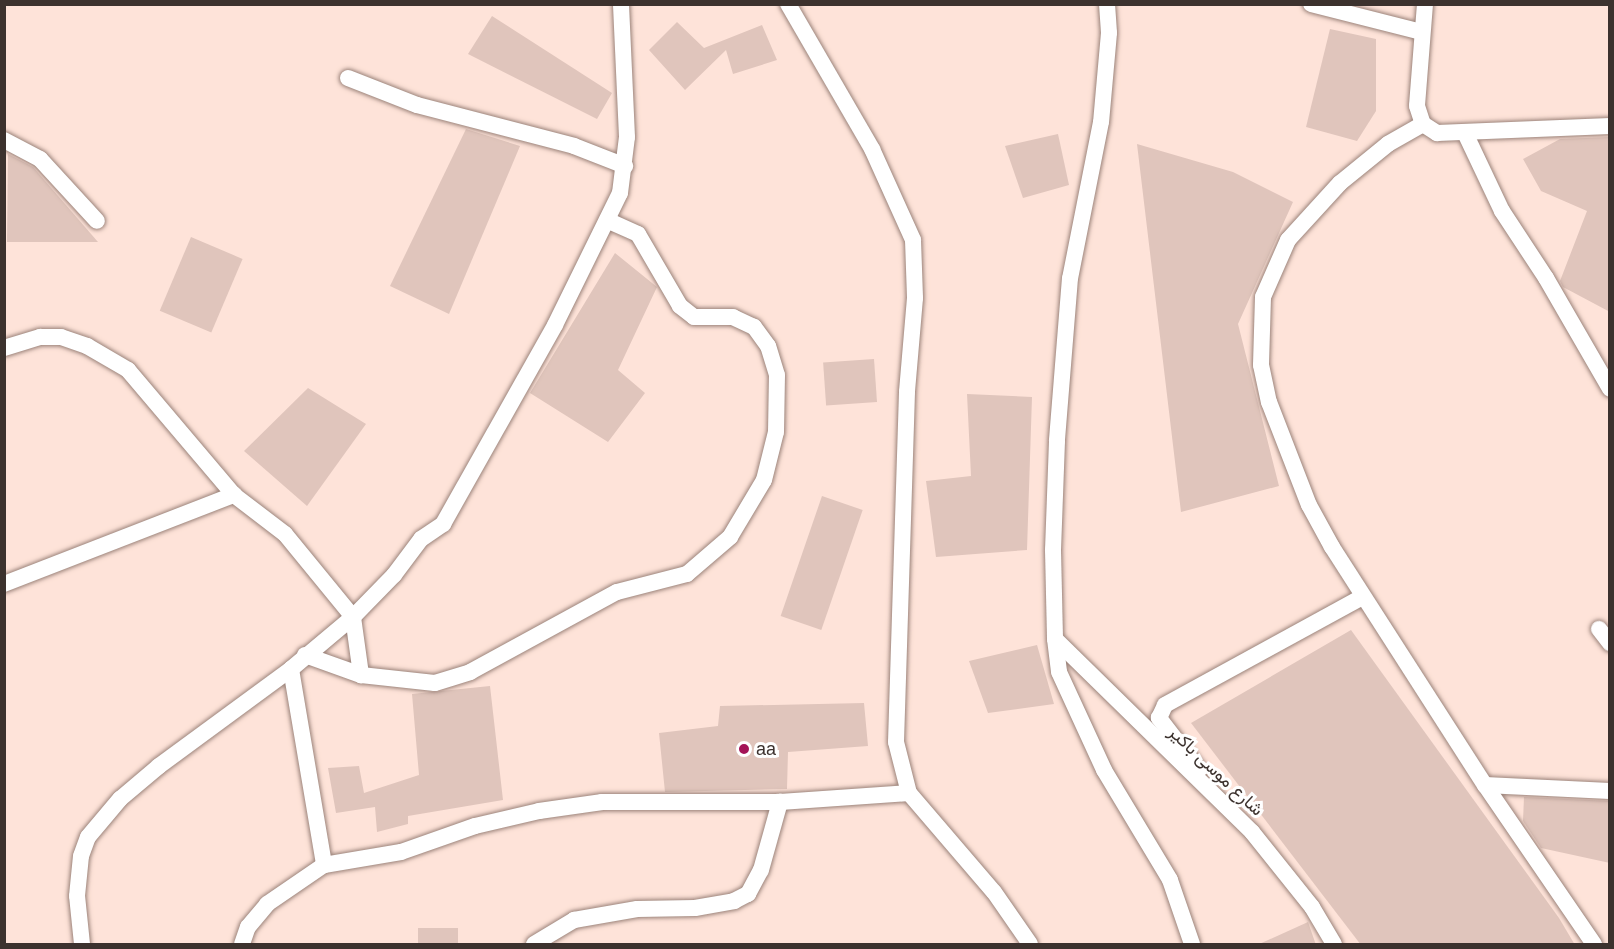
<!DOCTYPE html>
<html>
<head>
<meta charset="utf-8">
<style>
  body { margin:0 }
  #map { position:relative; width:1614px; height:949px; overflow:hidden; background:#fee3d9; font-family:Helvetica,Vazirmatn,sans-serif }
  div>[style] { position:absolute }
  .building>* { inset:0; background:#e0c5bc; transform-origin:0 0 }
  .roads { filter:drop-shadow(0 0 2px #9b837a) drop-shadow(0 0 2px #9b837a) }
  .minor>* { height:16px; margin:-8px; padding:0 8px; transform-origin:8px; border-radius:8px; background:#fff }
  .dots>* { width:16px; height:16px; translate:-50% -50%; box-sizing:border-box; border:3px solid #fff; border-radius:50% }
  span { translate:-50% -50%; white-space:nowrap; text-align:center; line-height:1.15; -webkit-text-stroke:6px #fff; paint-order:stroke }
  .poi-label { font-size:18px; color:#3c322e }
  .left { translate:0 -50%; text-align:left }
  .street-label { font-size:18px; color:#3c322e }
  .frame { position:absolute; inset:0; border:6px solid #3c322e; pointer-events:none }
</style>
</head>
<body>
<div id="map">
  <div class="building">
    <div style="clip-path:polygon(492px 16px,612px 93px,597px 119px,468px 54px)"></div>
    <div style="clip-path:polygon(677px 22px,704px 48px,762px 25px,777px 60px,733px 74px,726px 50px,685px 90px,649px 50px)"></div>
    <div style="clip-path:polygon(1330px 29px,1376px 39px,1376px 111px,1357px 141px,1306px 127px)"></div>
    <div style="clip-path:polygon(466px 129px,520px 146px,449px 314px,390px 286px)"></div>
    <div style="clip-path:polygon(1058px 134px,1069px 185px,1023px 198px,1005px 146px)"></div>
    <div style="clip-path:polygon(1610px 137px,1610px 312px,1563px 287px,1560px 281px,1587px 211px,1541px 191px,1523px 159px,1560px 139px)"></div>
    <div style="clip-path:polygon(1137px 144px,1233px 172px,1293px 202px,1238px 324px,1279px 486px,1181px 512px)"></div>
    <div style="clip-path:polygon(8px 154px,33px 167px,98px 242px,7px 242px)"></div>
    <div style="left:191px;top:237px;width:56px;height:80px;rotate:23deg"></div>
    <div style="clip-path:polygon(615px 253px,657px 287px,618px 370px,645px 393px,608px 442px,530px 393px)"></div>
    <div style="left:874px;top:359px;width:43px;height:51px;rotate:86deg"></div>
    <div style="clip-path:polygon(308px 388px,366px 424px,307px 506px,244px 451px)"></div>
    <div style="clip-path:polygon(967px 394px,1032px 397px,1027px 550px,936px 557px,926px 481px,971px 476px)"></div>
    <div style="left:822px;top:496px;width:43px;height:127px;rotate:19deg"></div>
    <div style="clip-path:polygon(1351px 630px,1559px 918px,1575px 945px,1361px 945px,1191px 723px)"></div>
    <div style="clip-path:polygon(1037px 645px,1054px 704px,988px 713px,969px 661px)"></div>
    <div style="clip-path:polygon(490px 686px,503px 800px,408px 816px,408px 824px,377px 832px,375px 807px,336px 813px,328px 768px,359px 766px,364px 793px,419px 775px,412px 694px)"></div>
    <div style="clip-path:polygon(864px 703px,868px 746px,788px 752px,787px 789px,665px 792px,659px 733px,718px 726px,720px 706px)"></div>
    <div style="clip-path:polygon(1524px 797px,1610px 801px,1610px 863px,1541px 848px,1523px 821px)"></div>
    <div style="clip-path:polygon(1308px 922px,1316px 945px,1257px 945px)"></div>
    <div style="left:418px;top:928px;width:40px;height:17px"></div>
  </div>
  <div class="roads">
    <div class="minor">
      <div style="left:788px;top:4px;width:168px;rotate:59.9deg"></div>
      <div style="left:872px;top:149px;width:100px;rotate:65.7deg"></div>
      <div style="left:913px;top:240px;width:58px;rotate:88deg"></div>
      <div style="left:915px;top:298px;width:94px;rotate:94.9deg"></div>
      <div style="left:907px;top:392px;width:350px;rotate:91.8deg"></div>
      <div style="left:896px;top:742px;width:53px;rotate:75.7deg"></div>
      <div style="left:909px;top:793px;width:130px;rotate:49.4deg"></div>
      <div style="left:994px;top:892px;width:63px;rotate:55.3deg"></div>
      <div style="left:1107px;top:4px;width:29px;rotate:86deg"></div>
      <div style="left:1109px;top:33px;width:89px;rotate:95.1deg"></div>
      <div style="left:1101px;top:122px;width:159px;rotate:101.2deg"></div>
      <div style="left:1070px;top:278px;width:164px;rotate:94.6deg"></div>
      <div style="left:1057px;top:441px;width:109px;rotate:92.1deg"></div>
      <div style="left:1053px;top:550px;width:89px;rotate:88.7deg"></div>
      <div style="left:1055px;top:639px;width:33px;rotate:83deg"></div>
      <div style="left:1059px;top:672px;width:108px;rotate:65.3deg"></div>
      <div style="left:1104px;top:770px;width:128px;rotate:59deg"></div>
      <div style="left:1170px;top:880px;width:68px;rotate:71deg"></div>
      <div style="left:1311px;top:4px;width:114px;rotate:14.2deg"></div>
      <div style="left:1425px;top:4px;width:102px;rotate:94.5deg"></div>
      <div style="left:1417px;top:106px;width:19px;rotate:72deg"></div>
      <div style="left:1423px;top:124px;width:17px;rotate:33deg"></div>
      <div style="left:1437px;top:133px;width:173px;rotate:-2.3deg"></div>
      <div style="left:348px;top:78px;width:74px;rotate:21.4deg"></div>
      <div style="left:417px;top:105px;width:162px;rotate:14.6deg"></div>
      <div style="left:574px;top:146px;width:55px;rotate:21.4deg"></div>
      <div style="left:1423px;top:124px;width:40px;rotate:150.3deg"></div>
      <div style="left:1388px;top:144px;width:62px;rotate:140.9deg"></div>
      <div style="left:1340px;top:183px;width:77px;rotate:132.4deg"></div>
      <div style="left:1288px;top:240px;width:62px;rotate:113.7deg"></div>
      <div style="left:1263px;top:297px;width:68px;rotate:91.7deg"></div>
      <div style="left:1261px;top:365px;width:38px;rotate:78deg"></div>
      <div style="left:1269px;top:402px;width:110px;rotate:68.8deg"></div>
      <div style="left:1309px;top:505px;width:48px;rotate:61.3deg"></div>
      <div style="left:1332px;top:547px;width:283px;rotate:57.3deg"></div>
      <div style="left:1485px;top:785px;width:193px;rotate:55.6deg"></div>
      <div style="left:1466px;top:135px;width:84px;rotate:64.7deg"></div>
      <div style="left:1502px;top:211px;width:80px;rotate:56.7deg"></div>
      <div style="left:1546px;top:278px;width:128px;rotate:60deg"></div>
      <div style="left:4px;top:140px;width:41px;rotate:27.8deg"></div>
      <div style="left:40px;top:159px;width:84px;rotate:47.4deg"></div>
      <div style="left:4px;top:348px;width:38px;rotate:-17deg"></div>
      <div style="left:40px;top:337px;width:21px"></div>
      <div style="left:61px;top:337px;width:28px;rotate:19deg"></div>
      <div style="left:87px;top:346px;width:48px;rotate:30.3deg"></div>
      <div style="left:128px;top:370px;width:164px;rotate:49.7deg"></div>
      <div style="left:234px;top:495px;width:64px;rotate:37.4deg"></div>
      <div style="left:285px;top:534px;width:107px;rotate:50.7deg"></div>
      <div style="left:353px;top:617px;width:59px;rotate:82.1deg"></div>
      <div style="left:4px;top:584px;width:247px;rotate:-21.2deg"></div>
      <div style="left:1599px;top:629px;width:18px;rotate:52deg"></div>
      <div style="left:1055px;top:639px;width:276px;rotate:44.4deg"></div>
      <div style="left:1252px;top:832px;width:96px;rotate:51.3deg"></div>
      <div style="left:1312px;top:907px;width:43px;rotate:59.3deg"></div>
      <div style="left:305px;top:655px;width:59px;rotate:19.7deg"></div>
      <div style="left:361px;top:675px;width:74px;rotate:6.2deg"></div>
      <div style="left:435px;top:683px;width:37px;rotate:-17deg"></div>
      <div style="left:470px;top:672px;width:167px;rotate:-28.6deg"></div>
      <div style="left:617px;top:592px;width:72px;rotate:-14.4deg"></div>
      <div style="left:687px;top:574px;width:57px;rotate:-40.7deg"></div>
      <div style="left:730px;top:537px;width:66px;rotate:-59.2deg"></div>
      <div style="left:764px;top:480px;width:49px;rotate:-76deg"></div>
      <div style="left:776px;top:432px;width:57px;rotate:-89deg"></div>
      <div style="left:777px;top:375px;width:30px;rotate:-107deg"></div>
      <div style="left:768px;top:346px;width:24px;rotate:-126deg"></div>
      <div style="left:754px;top:327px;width:23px;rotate:-155deg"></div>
      <div style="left:733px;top:317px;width:39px;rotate:180deg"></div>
      <div style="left:694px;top:317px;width:18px;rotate:-142deg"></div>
      <div style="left:680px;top:306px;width:83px;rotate:-120.3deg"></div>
      <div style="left:638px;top:234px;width:34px;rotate:-156deg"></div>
      <div style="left:291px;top:669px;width:199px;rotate:80.4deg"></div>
      <div style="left:1199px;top:770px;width:66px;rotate:-127.6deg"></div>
      <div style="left:1159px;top:718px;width:14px;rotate:-65deg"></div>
      <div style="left:1165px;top:705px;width:225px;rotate:-28.7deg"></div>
      <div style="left:1485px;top:785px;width:125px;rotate:2.7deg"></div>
      <div style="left:82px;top:944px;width:48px;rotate:-95.9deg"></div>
      <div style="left:77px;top:896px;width:40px;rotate:-84.3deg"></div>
      <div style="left:81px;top:856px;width:20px;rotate:-70deg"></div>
      <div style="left:88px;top:837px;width:50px;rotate:-49.9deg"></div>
      <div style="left:120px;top:799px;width:51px;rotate:-40.2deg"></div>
      <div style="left:159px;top:766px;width:164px;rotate:-36.3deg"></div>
      <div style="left:291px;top:669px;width:81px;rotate:-40deg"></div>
      <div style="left:353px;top:617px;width:59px;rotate:-45.7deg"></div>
      <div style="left:394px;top:575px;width:45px;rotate:-53.1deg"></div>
      <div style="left:421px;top:539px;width:27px;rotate:-34deg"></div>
      <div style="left:443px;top:524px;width:228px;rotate:-60.6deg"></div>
      <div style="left:555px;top:325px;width:147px;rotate:-63.8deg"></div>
      <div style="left:620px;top:193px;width:56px;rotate:-82.9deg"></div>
      <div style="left:627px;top:137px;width:133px;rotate:-92.6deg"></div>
      <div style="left:242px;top:944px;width:18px;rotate:-71deg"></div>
      <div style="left:248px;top:927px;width:30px;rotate:-50deg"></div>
      <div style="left:267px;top:904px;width:69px;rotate:-34.4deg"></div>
      <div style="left:324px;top:865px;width:78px;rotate:-9.6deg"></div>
      <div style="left:401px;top:852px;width:78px;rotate:-19.4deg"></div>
      <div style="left:475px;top:826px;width:66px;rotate:-13.2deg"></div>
      <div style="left:539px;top:811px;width:64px;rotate:-8.1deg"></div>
      <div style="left:602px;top:802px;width:178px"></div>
      <div style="left:780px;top:802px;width:129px;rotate:-4deg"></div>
      <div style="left:534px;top:944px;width:47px;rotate:-31deg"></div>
      <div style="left:574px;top:920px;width:64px;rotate:-9.9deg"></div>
      <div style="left:637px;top:909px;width:58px;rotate:-1deg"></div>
      <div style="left:695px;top:908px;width:40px;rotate:-10deg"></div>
      <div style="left:734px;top:901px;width:16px;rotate:-27deg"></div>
      <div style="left:748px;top:894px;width:27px;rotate:-62deg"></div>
      <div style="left:761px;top:870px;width:71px;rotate:-74.4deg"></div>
    </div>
  </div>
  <div class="dots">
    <div style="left:744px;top:749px;background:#a31357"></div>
  </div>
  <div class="poi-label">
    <span class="left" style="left:756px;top:749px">aa</span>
  </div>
  <div class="street-label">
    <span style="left:1216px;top:771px;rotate:43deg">شارع موسى باكير</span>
  </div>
  <div class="frame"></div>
</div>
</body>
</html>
